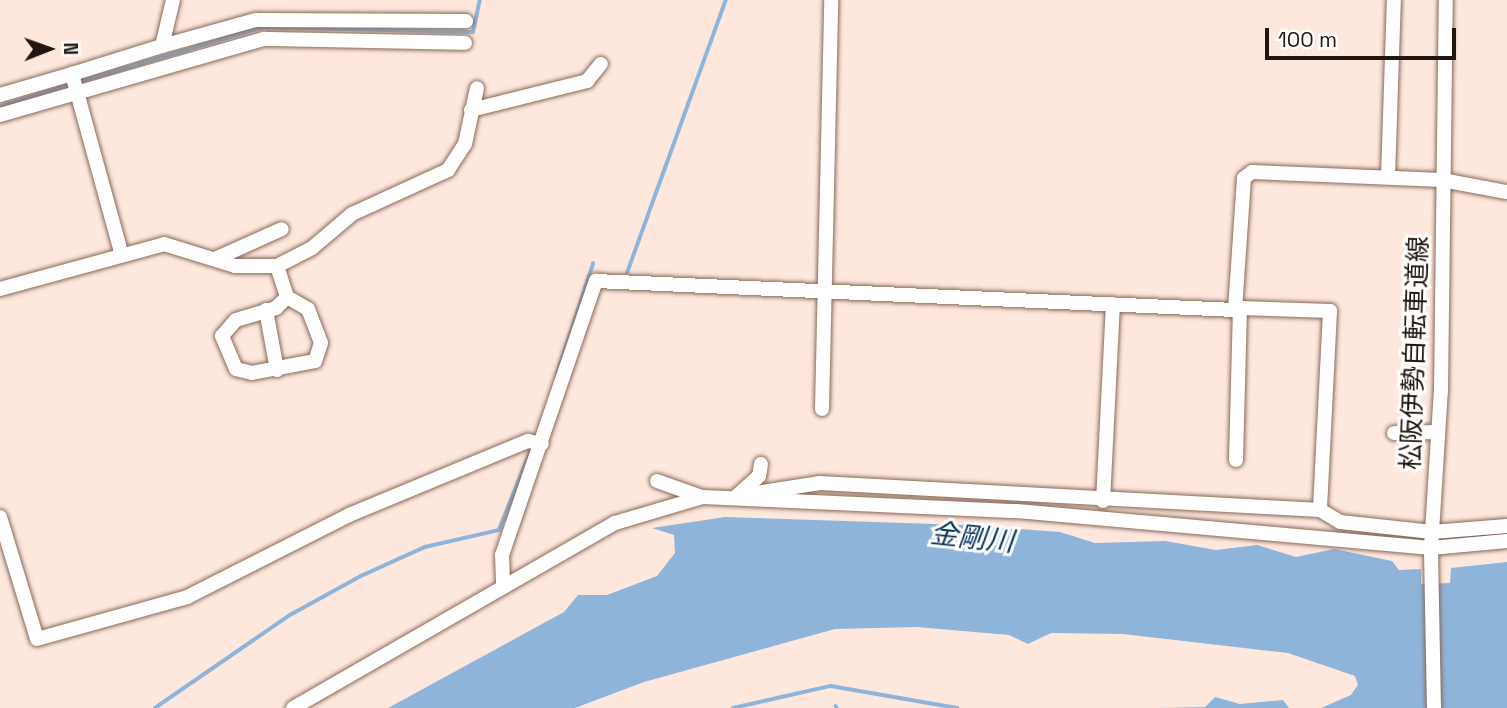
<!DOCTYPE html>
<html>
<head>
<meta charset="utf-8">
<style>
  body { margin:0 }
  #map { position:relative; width:1507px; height:708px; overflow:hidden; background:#fee8de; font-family:"Space Grotesk","Noto Sans JP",sans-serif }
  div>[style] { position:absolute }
  .water>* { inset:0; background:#8fb4da }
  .stream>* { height:3.5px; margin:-1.75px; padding:0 1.75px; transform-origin:1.75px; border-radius:1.75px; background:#8fb4da }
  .roads { filter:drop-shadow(0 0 2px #88695a) drop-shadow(0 0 2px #88695a) }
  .minor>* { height:14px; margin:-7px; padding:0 7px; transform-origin:7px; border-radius:7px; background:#fff }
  span { translate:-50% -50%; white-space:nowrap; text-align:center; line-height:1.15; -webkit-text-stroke:6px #fff; paint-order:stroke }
  .street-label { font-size:26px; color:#21150f }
  .water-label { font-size:28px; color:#073256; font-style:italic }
  .north { position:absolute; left:14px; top:14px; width:70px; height:70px; -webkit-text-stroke:5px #fff; paint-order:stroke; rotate:89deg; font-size:19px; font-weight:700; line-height:28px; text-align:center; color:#21150f }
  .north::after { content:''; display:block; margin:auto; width:24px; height:32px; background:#21150f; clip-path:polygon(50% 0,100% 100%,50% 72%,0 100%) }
  .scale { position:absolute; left:1265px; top:28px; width:191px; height:32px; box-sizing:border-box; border:4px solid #21150f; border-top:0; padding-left:9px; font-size:21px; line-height:24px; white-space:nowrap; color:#21150f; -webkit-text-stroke:5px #fff; paint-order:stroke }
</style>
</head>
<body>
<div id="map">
  <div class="water">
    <div style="clip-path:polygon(725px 517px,964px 525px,1060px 532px,1095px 543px,1165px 541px,1216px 550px,1257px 545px,1296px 557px,1334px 549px,1392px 561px,1399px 570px,1421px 569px,1421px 584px,1450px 583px,1451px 568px,1507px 562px,1507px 708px,1321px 708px,1351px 695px,1358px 685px,1355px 676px,1288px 653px,1123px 634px,1051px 633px,1028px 644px,1009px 635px,917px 627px,835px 629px,644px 682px,575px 708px,388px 708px,564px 612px,578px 595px,607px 595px,657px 576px,675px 553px,674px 535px,652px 528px)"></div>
    <div style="clip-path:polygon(1215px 697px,1240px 704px,1283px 700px,1289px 708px,1158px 708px,1205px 707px)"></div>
  </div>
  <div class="stream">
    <div style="left:79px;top:82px;width:193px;rotate:-16.6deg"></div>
    <div style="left:264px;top:27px;width:209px;rotate:1.4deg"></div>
    <div style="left:473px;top:32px;width:33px;rotate:-78deg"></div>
    <div style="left:0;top:107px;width:75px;rotate:-17.9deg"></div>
    <div style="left:627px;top:273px;width:290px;rotate:-70.1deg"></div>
    <div style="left:557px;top:374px;width:116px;rotate:-71.9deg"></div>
    <div style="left:836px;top:706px;width:2px;rotate:63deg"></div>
    <div style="left:155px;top:708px;width:164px;rotate:-34.6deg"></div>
    <div style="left:290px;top:615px;width:81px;rotate:-28.8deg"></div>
    <div style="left:361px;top:576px;width:70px;rotate:-24.4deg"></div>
    <div style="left:425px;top:547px;width:76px;rotate:-12.9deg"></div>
    <div style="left:499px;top:530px;width:89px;rotate:-68.3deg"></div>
    <div style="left:733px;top:708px;width:100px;rotate:-12.7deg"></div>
    <div style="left:831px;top:686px;width:128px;rotate:9.9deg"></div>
  </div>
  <div class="roads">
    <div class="minor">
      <div style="left:162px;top:46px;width:98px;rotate:-15.5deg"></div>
      <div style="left:256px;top:20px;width:210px;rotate:0.3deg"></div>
      <div style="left:0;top:95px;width:75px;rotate:-16.3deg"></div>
      <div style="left:471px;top:110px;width:120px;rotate:-14deg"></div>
      <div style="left:587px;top:81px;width:22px;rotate:-51deg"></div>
      <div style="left:0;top:115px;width:275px;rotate:-16.1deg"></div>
      <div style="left:264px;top:39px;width:201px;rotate:1.1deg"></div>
      <div style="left:1388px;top:177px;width:177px;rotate:-88.1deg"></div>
      <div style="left:121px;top:252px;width:185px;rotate:-105.4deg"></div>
      <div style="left:72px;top:74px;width:94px;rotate:-17.3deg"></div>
      <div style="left:162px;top:46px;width:47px;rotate:-76.6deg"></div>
      <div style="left:215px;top:259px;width:73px;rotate:-24.1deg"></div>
      <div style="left:277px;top:266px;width:33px;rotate:72deg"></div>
      <div style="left:287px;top:297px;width:24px;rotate:30deg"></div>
      <div style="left:308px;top:309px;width:36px;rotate:69deg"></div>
      <div style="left:321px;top:343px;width:19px;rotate:108deg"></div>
      <div style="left:315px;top:361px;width:64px;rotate:169.2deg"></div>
      <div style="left:252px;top:373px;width:16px;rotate:-166deg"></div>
      <div style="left:236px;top:369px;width:36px;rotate:-113deg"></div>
      <div style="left:222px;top:336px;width:21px;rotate:-49deg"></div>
      <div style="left:236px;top:320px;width:42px;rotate:-16.7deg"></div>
      <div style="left:276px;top:308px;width:16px;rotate:-45deg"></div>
      <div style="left:0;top:289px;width:170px;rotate:-15.3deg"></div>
      <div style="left:164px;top:244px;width:74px;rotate:17.2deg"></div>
      <div style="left:235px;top:266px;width:42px"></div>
      <div style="left:277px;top:266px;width:39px;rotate:-27deg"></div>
      <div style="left:312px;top:248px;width:52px;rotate:-40.4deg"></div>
      <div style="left:352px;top:214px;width:106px;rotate:-24.6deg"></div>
      <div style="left:448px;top:170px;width:31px;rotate:-57deg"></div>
      <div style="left:465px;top:144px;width:57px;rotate:-77.9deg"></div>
      <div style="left:266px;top:310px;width:61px;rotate:79.6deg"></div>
      <div style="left:822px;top:409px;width:409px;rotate:-88.7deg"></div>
      <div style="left:1394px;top:433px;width:44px;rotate:-1.3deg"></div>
      <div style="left:1236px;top:460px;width:152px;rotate:-88.5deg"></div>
      <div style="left:1240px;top:308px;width:90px;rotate:1.9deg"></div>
      <div style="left:1330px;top:311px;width:199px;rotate:92.9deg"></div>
      <div style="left:761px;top:464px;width:12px;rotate:99deg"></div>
      <div style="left:759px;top:476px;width:30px;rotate:138deg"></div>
      <div style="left:737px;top:496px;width:84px;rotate:-8.9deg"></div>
      <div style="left:820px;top:483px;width:501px;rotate:3.09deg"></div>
      <div style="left:1320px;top:510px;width:23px;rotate:31deg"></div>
      <div style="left:1340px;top:522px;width:93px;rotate:6.2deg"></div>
      <div style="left:1432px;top:532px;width:75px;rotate:-4.6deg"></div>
      <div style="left:657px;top:481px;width:48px;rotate:19.6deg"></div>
      <div style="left:1103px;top:501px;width:197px;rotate:-87.1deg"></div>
      <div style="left:0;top:517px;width:127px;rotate:73.1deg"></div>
      <div style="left:37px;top:639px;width:156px;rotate:-15.6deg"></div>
      <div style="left:187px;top:597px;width:182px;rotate:-26.8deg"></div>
      <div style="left:349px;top:515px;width:194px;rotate:-22.5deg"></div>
      <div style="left:528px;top:441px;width:14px;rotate:12deg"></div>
      <div style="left:503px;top:582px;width:27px;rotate:-92deg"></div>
      <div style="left:502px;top:555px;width:290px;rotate:-71.1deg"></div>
      <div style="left:596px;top:281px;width:640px;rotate:2.6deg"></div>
      <div style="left:1235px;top:310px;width:132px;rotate:-86.1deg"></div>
      <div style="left:1244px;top:178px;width:10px;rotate:-37deg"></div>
      <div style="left:1252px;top:172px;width:190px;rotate:2.4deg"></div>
      <div style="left:1442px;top:180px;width:66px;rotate:10.5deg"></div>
      <div style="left:293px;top:708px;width:371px;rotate:-29.9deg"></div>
      <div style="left:615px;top:523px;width:92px;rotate:-16.5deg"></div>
      <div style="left:703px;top:497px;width:314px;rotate:2.6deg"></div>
      <div style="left:1017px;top:511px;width:416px;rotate:5.1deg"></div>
      <div style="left:1431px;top:548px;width:76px;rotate:-5.3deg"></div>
      <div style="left:1434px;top:708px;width:160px;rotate:-91.1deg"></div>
      <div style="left:1431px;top:548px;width:157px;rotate:-86.4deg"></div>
      <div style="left:1441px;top:391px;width:391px;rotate:-89.3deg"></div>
    </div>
  </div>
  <div class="street-label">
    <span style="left:1415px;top:353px;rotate:-88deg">松阪伊勢自転車道線</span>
  </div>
  <div class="water-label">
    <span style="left:972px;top:537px;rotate:6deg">金剛川</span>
  </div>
  <div class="north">N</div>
  <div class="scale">100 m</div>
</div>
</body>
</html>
